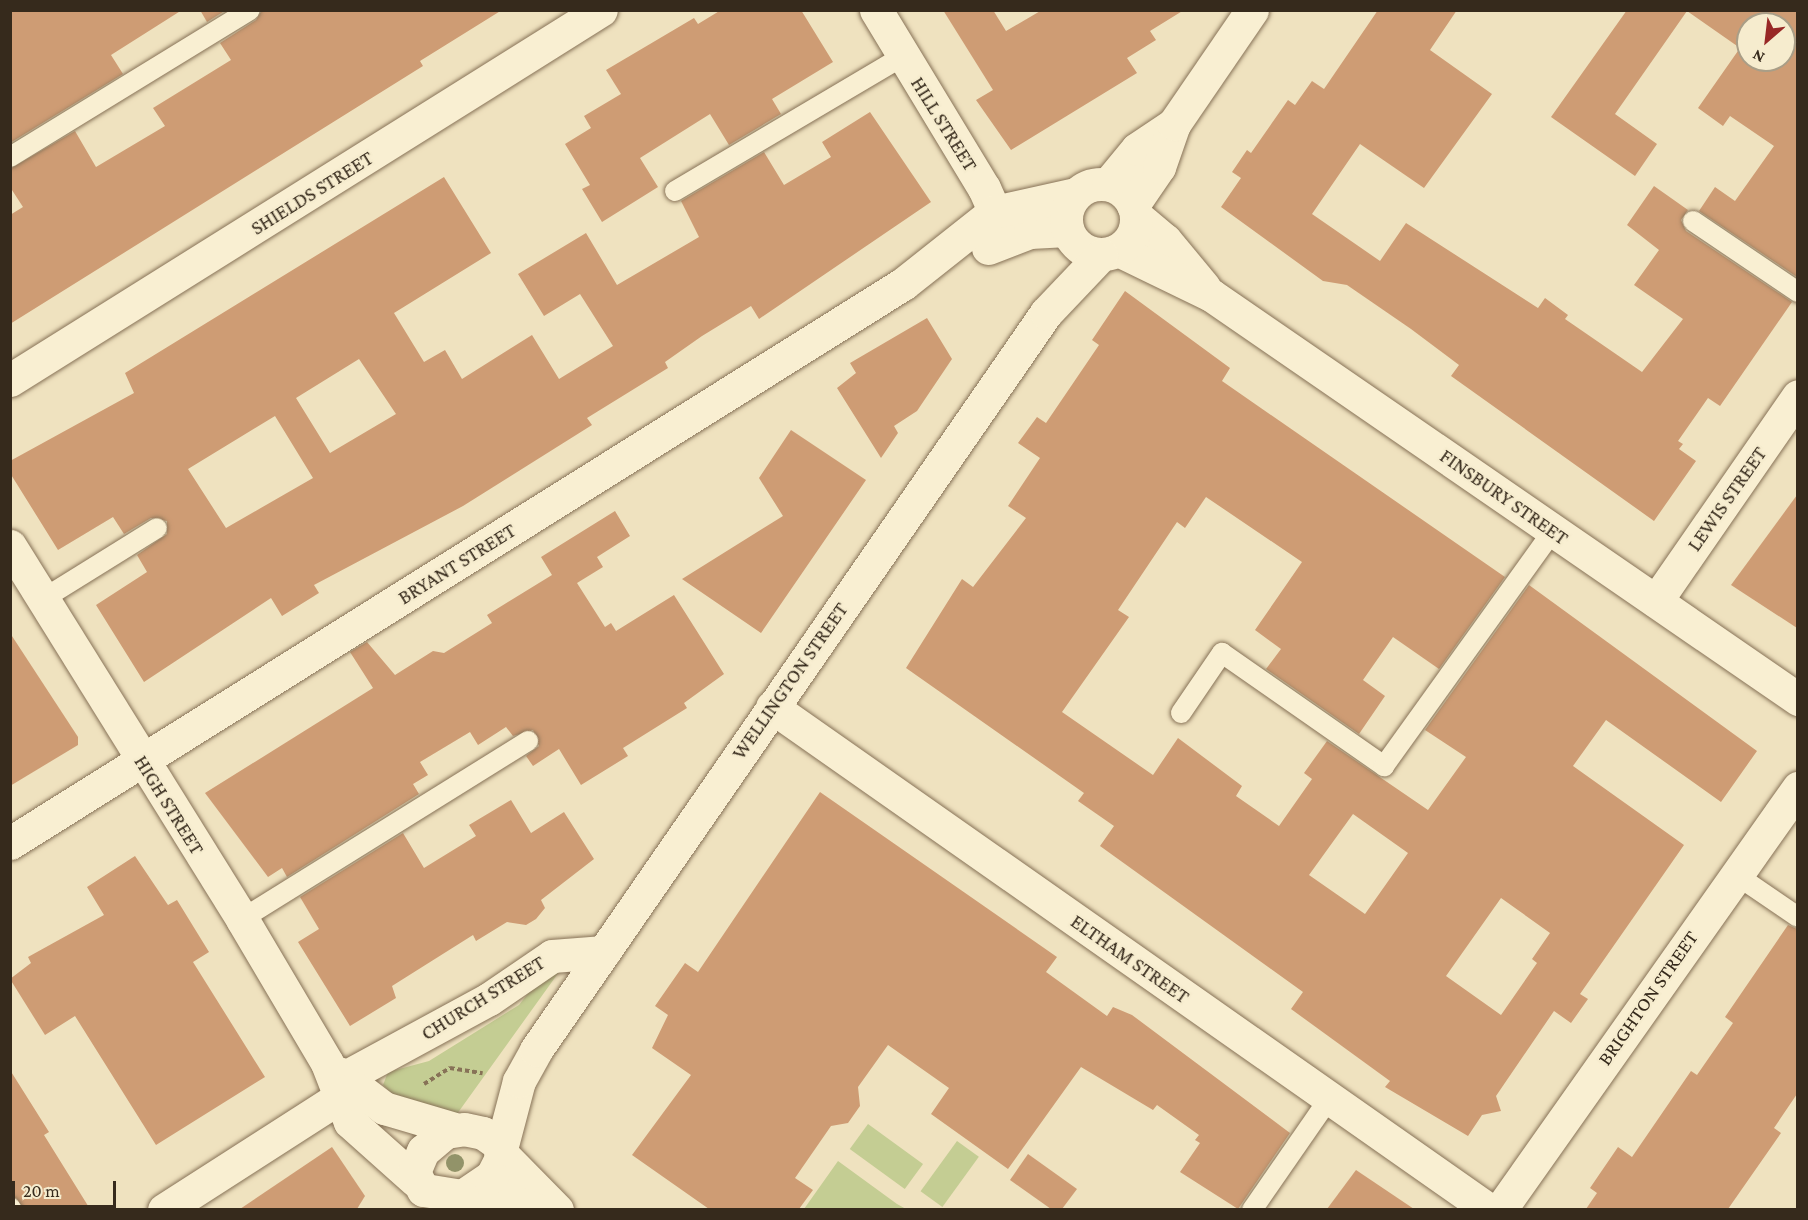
<!DOCTYPE html>
<html>
<head>
<meta charset="utf-8">
<style>
  body { margin:0 }
  #map { position:relative; width:1808px; height:1220px; overflow:hidden; background:#efe2bf; font-family:"Crimson Pro",serif }
  div>[style] { position:absolute }
  .green>* { inset:0; background:#c4cd93; transform-origin:0 0 }
  .building>* { inset:0; background:#ce9c74 }
  .path>* { height:4px; margin-top:-2px; transform-origin:0; background:repeating-linear-gradient(90deg,#877257 0 4.5px,transparent 0 7.5px) }
  .roads { filter:drop-shadow(0 0 2px #877257) drop-shadow(0 0 2px #877257) }
  .service>* { height:20px; margin:-10px; padding:0 10px; transform-origin:10px; border-radius:10px; background:#f9efd2 }
  .minor>* { height:33px; margin:-16.5px; padding:0 16.5px; transform-origin:16.5px; border-radius:16.5px; background:#f9efd2 }
  .tertiary>* { height:33px; margin:-16.5px; padding:0 16.5px; transform-origin:16.5px; border-radius:16.5px; background:#f9efd2 }
  .tertiary>.ring { margin:-16.5px; padding:0; box-sizing:content-box; background:none; border:33px solid #f9efd2; border-radius:50% }
  .trees>* { width:18px; height:18px; margin:-9px; border-radius:50%; background:#929369 }
  span { translate:-50% -50%; white-space:nowrap; text-align:center; line-height:1.15; -webkit-text-stroke:4.5px #f6ecce; paint-order:stroke }
  .street-label { font-size:20px; color:#362a1c }
  .frame { position:absolute; inset:0; border:12px solid #362a1c; pointer-events:none }
  .north { position:absolute; left:1736px; top:12px; width:60px; height:60px; box-sizing:border-box; background:#f6ecce; border:2px solid #a99e87; border-radius:50%; rotate:208deg; font-size:16px; font-weight:700; line-height:24px; text-align:center; color:#362a1c }
  .north::after { content:''; display:block; margin:auto; width:21px; height:27px; background:#982826; clip-path:polygon(50% 0,100% 100%,50% 72%,0 100%) }
  .scale { position:absolute; left:12px; top:1181px; width:104px; height:27px; box-sizing:border-box; border:3px solid #362a1c; border-top:0; padding-left:8px; font-size:18px; line-height:21px; white-space:nowrap; color:#362a1c; -webkit-text-stroke:4px #f6ecce; paint-order:stroke }
</style>
</head>
<body>
<div id="map">
  <div class="green">
    <div style="clip-path:polygon(559px 972px,457px 1114px,395px 1097px,383px 1085px,388px 1072px,429px 1061px,519px 1005px,540px 978px)"></div>
    <div style="left:868px;top:1124px;width:68px;height:31px;rotate:36deg"></div>
    <div style="left:957px;top:1141px;width:27px;height:62px;rotate:36deg"></div>
    <div style="clip-path:polygon(838px 1161px,897px 1204px,906px 1209px,804px 1209px)"></div>
  </div>
  <div class="building">
    <div style="clip-path:polygon(10px 10px,182px 10px,111px 55px,123px 74px,10px 143px)"></div>
    <div style="clip-path:polygon(200px 10px,226px 10px,207px 22px)"></div>
    <div style="clip-path:polygon(262px 10px,502px 10px,420px 61px,423px 66px,10px 324px,10px 215px,23px 207px,10px 187px,10px 169px,75px 131px,96px 167px,165px 126px,153px 108px,231px 60px,220px 43px,256px 20px)"></div>
    <div style="clip-path:polygon(721px 10px,801px 10px,833px 62px,772px 99px,781px 114px,729px 145px,710px 114px,640px 158px,658px 187px,602px 222px,582px 189px,590px 185px,565px 144px,591px 128px,584px 116px,621px 94px,606px 70px,694px 18px,698px 24px)"></div>
    <div style="clip-path:polygon(943px 10px,993px 10px,1006px 31px,1042px 10px,1184px 10px,1150px 31px,1156px 40px,1127px 58px,1137px 73px,1011px 150px,976px 100px,993px 90px)"></div>
    <div style="clip-path:polygon(1378px 10px,1457px 10px,1430px 50px,1492px 94px,1424px 188px,1360px 144px,1312px 214px,1380px 261px,1406px 223px,1538px 308px,1545px 298px,1568px 315px,1565px 319px,1642px 372px,1683px 319px,1634px 285px,1659px 250px,1627px 225px,1654px 186px,1688px 210px,1681px 220px,1686px 231px,1792px 302px,1720px 406px,1708px 398px,1678px 441px,1683px 444px,1679px 449px,1696px 461px,1654px 521px,1451px 376px,1459px 365px,1411px 329px,1347px 285px,1323px 281px,1221px 207px,1241px 178px,1232px 172px,1247px 150px,1251px 153px,1288px 100px,1295px 105px,1312px 81px,1324px 89px)"></div>
    <div style="clip-path:polygon(evenodd,1627px 10px,1797px 10px,1797px 277px,1699px 211px,1715px 187px,1735px 201px,1774px 146px,1730px 116px,1723px 126px,1698px 108px,1740px 48px,1687px 11px,1615px 114px,1657px 144px,1635px 176px,1551px 117px,1627px 10px,1748px 24px,1784px 24px,1784px 60px,1748px 60px,1748px 24px)"></div>
    <div style="clip-path:polygon(evenodd,870px 112px,931px 202px,759px 319px,751px 306px,702px 336px,665px 362px,668px 368px,587px 418px,592px 425px,463px 506px,314px 585px,319px 593px,282px 616px,271px 598px,144px 682px,96px 605px,147px 572px,137px 555px,167px 534px,167px 521px,151px 518px,124px 534px,113px 517px,58px 550px,10px 473px,10px 461px,134px 393px,125px 373px,444px 177px,491px 253px,394px 313px,424px 362px,445px 350px,462px 379px,532px 335px,559px 379px,613px 346px,580px 294px,544px 316px,518px 274px,586px 233px,617px 285px,699px 237px,681px 201px,764px 152px,784px 185px,831px 157px,822px 142px,870px 112px,359px 359px,396px 414px,330px 453px,296px 398px,359px 359px,870px 112px,275px 416px,313px 478px,226px 528px,188px 469px,275px 416px)"></div>
    <div style="clip-path:polygon(evenodd,1125px 291px,1230px 368px,1222px 381px,1505px 577px,1439px 669px,1393px 637px,1363px 680px,1385px 696px,1359px 734px,1266px 669px,1281px 649px,1255px 630px,1302px 562px,1206px 497px,1185px 528px,1177px 522px,1118px 610px,1129px 617px,1062px 712px,1153px 775px,1178px 738px,1242px 786px,1236px 796px,1279px 826px,1312px 779px,1304px 773px,1327px 741px,1428px 810px,1466px 757px,1425px 730px,1529px 585px,1757px 751px,1721px 802px,1606px 720px,1573px 766px,1684px 845px,1580px 994px,1588px 999px,1571px 1023px,1554px 1011px,1496px 1096px,1501px 1111px,1482px 1115px,1468px 1136px,1385px 1087px,1390px 1081px,1291px 1009px,1303px 992px,1100px 846px,1114px 826px,1078px 801px,1084px 793px,906px 668px,962px 579px,973px 587px,1026px 518px,1008px 506px,1040px 458px,1018px 443px,1037px 417px,1046px 423px,1099px 345px,1092px 340px,1125px 291px,1353px 814px,1408px 853px,1365px 914px,1309px 875px,1353px 814px,1125px 291px,1501px 898px,1550px 933px,1532px 959px,1537px 963px,1501px 1015px,1446px 976px,1501px 898px)"></div>
    <div style="clip-path:polygon(927px 318px,952px 359px,917px 411px,894px 426px,898px 433px,881px 458px,837px 388px,856px 373px,850px 363px)"></div>
    <div style="clip-path:polygon(791px 430px,866px 480px,761px 633px,682px 579px,783px 516px,759px 478px)"></div>
    <div style="clip-path:polygon(1797px 495px,1797px 628px,1731px 585px)"></div>
    <div style="clip-path:polygon(615px 511px,630px 536px,597px 557px,603px 567px,577px 583px,605px 627px,611px 623px,616px 631px,674px 595px,724px 674px,684px 703px,687px 708px,623px 748px,628px 756px,581px 785px,559px 749px,533px 766px,526px 756px,539px 746px,533px 730px,513px 736px,506px 727px,478px 745px,470px 732px,420px 762px,428px 775px,413px 784px,419px 794px,287px 877px,282px 868px,268px 877px,205px 793px,373px 688px,350px 652px,367px 642px,395px 675px,433px 651px,444px 653px,492px 623px,487px 615px,552px 575px,541px 557px)"></div>
    <div style="clip-path:polygon(10px 633px,78px 737px,78px 745px,10px 786px)"></div>
    <div style="clip-path:polygon(820px 792px,1057px 957px,1046px 972px,1107px 1016px,1113px 1007px,1132px 1015px,1290px 1133px,1238px 1209px,1180px 1172px,1200px 1143px,1195px 1140px,1199px 1135px,1157px 1105px,1153px 1110px,1081px 1067px,1008px 1169px,931px 1114px,949px 1088px,888px 1045px,858px 1087px,860px 1106px,848px 1123px,831px 1126px,795px 1178px,813px 1190px,799px 1209px,709px 1209px,632px 1155px,691px 1075px,652px 1048px,668px 1015px,655px 1006px,685px 963px,698px 972px)"></div>
    <div style="clip-path:polygon(511px 800px,531px 833px,564px 812px,594px 859px,541px 900px,545px 908px,536px 919px,526px 925px,507px 922px,476px 941px,473px 935px,392px 986px,396px 998px,350px 1026px,298px 942px,319px 929px,300px 897px,403px 833px,424px 868px,476px 836px,469px 825px)"></div>
    <div style="clip-path:polygon(135px 856px,168px 905px,177px 900px,209px 952px,193px 962px,265px 1077px,156px 1145px,75px 1016px,45px 1035px,10px 979px,31px 963px,28px 957px,104px 915px,87px 887px)"></div>
    <div style="clip-path:polygon(1788px 925px,1797px 929px,1797px 1094px,1774px 1128px,1781px 1133px,1728px 1209px,1586px 1209px,1597px 1193px,1590px 1188px,1618px 1147px,1632px 1157px,1691px 1071px,1697px 1075px,1733px 1023px,1725px 1017px)"></div>
    <div style="clip-path:polygon(10px 1070px,49px 1132px,44px 1135px,90px 1209px,24px 1209px,10px 1195px)"></div>
    <div style="clip-path:polygon(332px 1147px,365px 1196px,357px 1209px,240px 1209px)"></div>
    <div style="clip-path:polygon(1028px 1154px,1077px 1189px,1062px 1209px,1051px 1209px,1010px 1180px)"></div>
    <div style="clip-path:polygon(1356px 1170px,1414px 1209px,1327px 1209px)"></div>
  </div>
  <div class="path">
    <div style="left:424px;top:1084px;width:31px;rotate:-32deg"></div>
    <div style="left:450px;top:1068px;width:33px;rotate:9deg"></div>
  </div>
  <div class="roads">
    <div class="service">
      <div style="left:10px;top:157px;width:281px;rotate:-31.5deg"></div>
      <div style="left:675px;top:191px;width:265px;rotate:-30.6deg"></div>
      <div style="left:1693px;top:221px;width:127px;rotate:34.1deg"></div>
      <div style="left:43px;top:599px;width:134px;rotate:-31.9deg"></div>
      <div style="left:1181px;top:713px;width:73px;rotate:-55.7deg"></div>
      <div style="left:1222px;top:653px;width:198px;rotate:34.9deg"></div>
      <div style="left:1384px;top:766px;width:289px;rotate:-54.3deg"></div>
      <div style="left:1735px;top:874px;width:76px;rotate:34.3deg"></div>
      <div style="left:242px;top:919px;width:337px;rotate:-31.9deg"></div>
      <div style="left:10px;top:1207px;width:4px;rotate:56deg"></div>
      <div style="left:1252px;top:1210px;width:135px;rotate:-55.3deg"></div>
    </div>
    <div class="minor">
      <div style="left:876px;top:10px;width:208px;rotate:58.8deg"></div>
      <div style="left:984px;top:188px;width:57px;rotate:66.1deg"></div>
      <div style="left:1136px;top:216px;width:38px;rotate:40deg"></div>
      <div style="left:1165px;top:240px;width:61px;rotate:50.3deg"></div>
      <div style="left:988px;top:248px;width:45px;rotate:-20.9deg"></div>
      <div style="left:1030px;top:232px;width:37px;rotate:-3deg"></div>
      <div style="left:1118px;top:250px;width:103px;rotate:25.8deg"></div>
      <div style="left:1211px;top:295px;width:713px;rotate:34.54deg"></div>
      <div style="left:10px;top:380px;width:697px;rotate:-32.05deg"></div>
      <div style="left:10px;top:546px;width:439px;rotate:58.1deg"></div>
      <div style="left:242px;top:919px;width:167px;rotate:59.4deg"></div>
      <div style="left:327px;top:1063px;width:63px;rotate:68.7deg"></div>
      <div style="left:350px;top:1122px;width:87px;rotate:41.7deg"></div>
      <div style="left:1656px;top:601px;width:249px;rotate:-55.3deg"></div>
      <div style="left:772px;top:707px;width:876px;rotate:35.05deg"></div>
      <div style="left:10px;top:843px;width:1054px;rotate:-32.05deg"></div>
      <div style="left:903px;top:284px;width:116px;rotate:-38.4deg"></div>
      <div style="left:994px;top:212px;width:84px;rotate:-12.4deg"></div>
      <div style="left:338px;top:1073px;width:58px;rotate:37.3deg"></div>
      <div style="left:384px;top:1108px;width:74px;rotate:16.5deg"></div>
      <div style="left:336px;top:1082px;width:174px;rotate:-28.5deg"></div>
      <div style="left:489px;top:999px;width:76px;rotate:-34.3deg"></div>
      <div style="left:552px;top:956px;width:52px;rotate:-4.4deg"></div>
      <div style="left:501px;top:1153px;width:80px;rotate:45.5deg"></div>
      <div style="left:468px;top:1194px;width:29px;rotate:2deg"></div>
      <div style="left:497px;top:1195px;width:43px;rotate:20.6deg"></div>
      <div style="left:164px;top:1210px;width:226px;rotate:-32.7deg"></div>
      <div style="left:1500px;top:1210px;width:517px;rotate:-54.77deg"></div>
    </div>
    <div class="tertiary">
      <div class="ring" style="left:1066px;top:184px;width:37px;height:37px"></div>
      <div style="left:1108px;top:184px;width:45px;rotate:-50.4deg"></div>
      <div style="left:1137px;top:149px;width:45px;rotate:-34deg"></div>
      <div style="left:1133px;top:205px;width:46px;rotate:-55.6deg"></div>
      <div style="left:1159px;top:167px;width:46px;rotate:-70.8deg"></div>
      <div style="left:1174px;top:124px;width:138px;rotate:-55.6deg"></div>
      <div style="left:464px;top:1129px;width:19px;rotate:12deg"></div>
      <div style="left:483px;top:1133px;width:19px;rotate:35deg"></div>
      <div style="left:499px;top:1144px;width:14px;rotate:82deg"></div>
      <div style="left:501px;top:1158px;width:20px;rotate:117deg"></div>
      <div style="left:492px;top:1176px;width:36px;rotate:146deg"></div>
      <div style="left:462px;top:1196px;width:39px;rotate:-171deg"></div>
      <div style="left:423px;top:1190px;width:20px;rotate:-117deg"></div>
      <div style="left:414px;top:1172px;width:23px;rotate:-67deg"></div>
      <div style="left:423px;top:1151px;width:30px;rotate:-40deg"></div>
      <div style="left:446px;top:1132px;width:18px;rotate:-9deg"></div>
      <div style="left:501px;top:1149px;width:70px;rotate:-75.2deg"></div>
      <div style="left:519px;top:1081px;width:35px;rotate:-61deg"></div>
      <div style="left:536px;top:1050px;width:896px;rotate:-55.32deg"></div>
      <div style="left:1046px;top:313px;width:80px;rotate:-46.5deg"></div>
    </div>
  </div>
  <div class="trees">
    <div style="left:455px;top:1163px"></div>
  </div>
  <div class="street-label">
    <span style="left:944px;top:124px;rotate:58deg">HILL STREET</span>
    <span style="left:312px;top:193px;rotate:-32deg">SHIELDS STREET</span>
    <span style="left:1504px;top:497px;rotate:35deg">FINSBURY STREET</span>
    <span style="left:1727px;top:499px;rotate:-55deg">LEWIS STREET</span>
    <span style="left:457px;top:564px;rotate:-32deg">BRYANT STREET</span>
    <span style="left:790px;top:681px;rotate:-55deg">WELLINGTON STREET</span>
    <span style="left:169px;top:805px;rotate:58deg">HIGH STREET</span>
    <span style="left:1130px;top:959px;rotate:35deg">ELTHAM STREET</span>
    <span style="left:483px;top:998px;rotate:-32deg">CHURCH STREET</span>
    <span style="left:1648px;top:998px;rotate:-55deg">BRIGHTON STREET</span>
  </div>
  <div class="frame"></div>
  <div class="north">N</div>
  <div class="scale">20 m</div>
</div>
</body>
</html>
